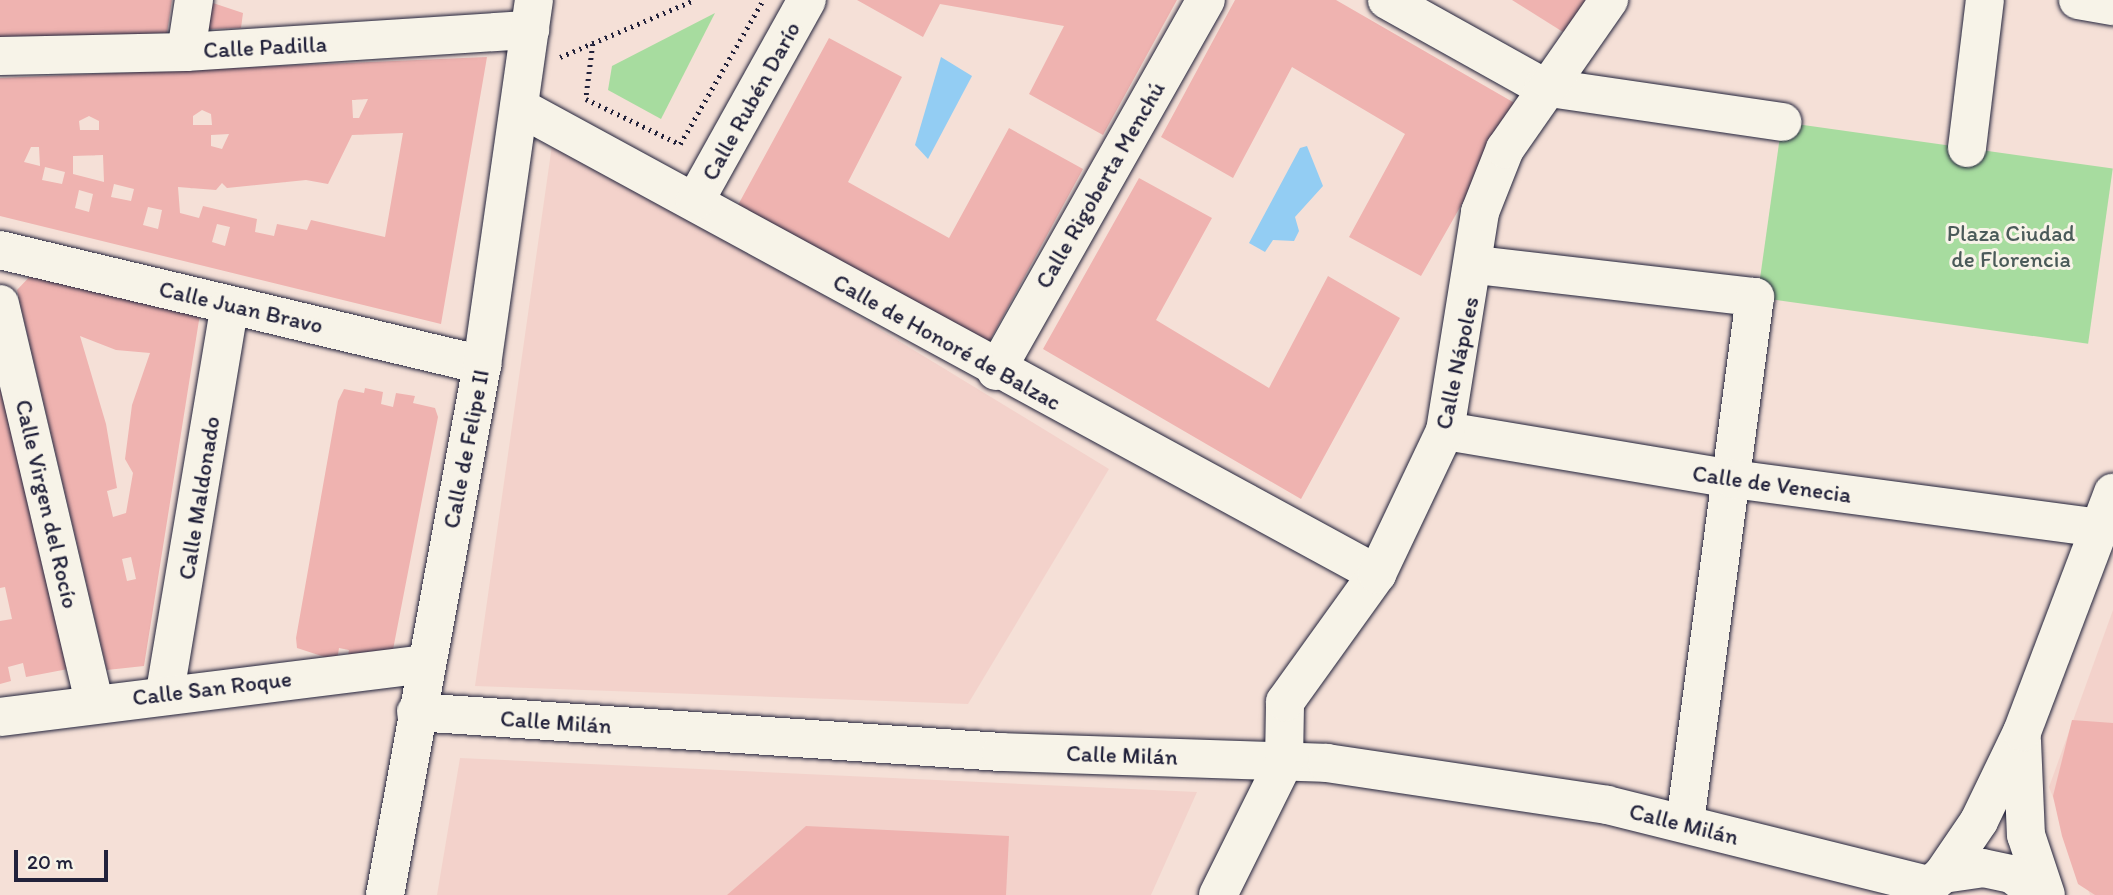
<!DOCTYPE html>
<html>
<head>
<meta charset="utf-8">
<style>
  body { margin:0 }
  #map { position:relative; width:2113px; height:895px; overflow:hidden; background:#f5e0d7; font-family:Itim,sans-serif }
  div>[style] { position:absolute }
  .built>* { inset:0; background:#f3d2cb }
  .green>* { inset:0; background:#a7dc9f; transform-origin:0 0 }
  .water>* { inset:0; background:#93cdf3 }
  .building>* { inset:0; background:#efb3b0 }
  .path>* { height:4.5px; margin-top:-2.25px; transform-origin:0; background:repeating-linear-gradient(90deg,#22223b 0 2px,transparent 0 7px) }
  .roads { filter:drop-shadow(0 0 2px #22223b) drop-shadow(0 0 2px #22223b) }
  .minor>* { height:38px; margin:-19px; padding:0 19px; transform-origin:19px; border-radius:19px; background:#f7f3e8 }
  .major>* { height:38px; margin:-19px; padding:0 19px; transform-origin:19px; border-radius:19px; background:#f7f3e8 }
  span { translate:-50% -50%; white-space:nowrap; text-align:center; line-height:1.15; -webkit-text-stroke:6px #f7f3e8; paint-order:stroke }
  .street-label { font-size:23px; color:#22223b }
  .park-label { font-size:23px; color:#4a5a59 }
  .scale { position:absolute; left:14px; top:850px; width:94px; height:32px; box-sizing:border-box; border:4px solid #22223b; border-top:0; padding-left:9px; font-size:21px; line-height:24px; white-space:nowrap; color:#22223b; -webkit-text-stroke:5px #f7f3e8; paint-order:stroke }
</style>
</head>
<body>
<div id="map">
  <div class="built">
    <div style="clip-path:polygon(554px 131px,1109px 469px,968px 704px,475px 686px)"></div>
    <div style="clip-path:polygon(2113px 610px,2113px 895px,2090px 895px,2049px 787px)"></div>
    <div style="clip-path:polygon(460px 758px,1197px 792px,1151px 895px,437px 895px)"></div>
  </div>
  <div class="green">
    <div style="clip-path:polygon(715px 13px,661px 119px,608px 90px,612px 66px)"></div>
    <div style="left:1782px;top:122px;width:334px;height:177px;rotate:8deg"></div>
  </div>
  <div class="water">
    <div style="clip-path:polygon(941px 57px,972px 76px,928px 159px,915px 145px)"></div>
    <div style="clip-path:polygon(1307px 146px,1323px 186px,1295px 217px,1299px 231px,1294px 241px,1273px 240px,1265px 252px,1249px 243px,1300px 148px)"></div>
  </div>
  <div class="building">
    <div style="clip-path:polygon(0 0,172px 0,167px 33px,0 41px)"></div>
    <div style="clip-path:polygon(857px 0,1177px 0,1103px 135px,1029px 94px,1064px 26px,940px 4px,923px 37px)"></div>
    <div style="clip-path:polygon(1235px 0,1336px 0,1518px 105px,1421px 276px,1349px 237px,1405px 134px,1292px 67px,1233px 178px,1161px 137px)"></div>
    <div style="clip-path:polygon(1512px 0,1588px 0,1563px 32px)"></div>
    <div style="clip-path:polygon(213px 3px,243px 13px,241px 28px,208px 29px)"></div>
    <div style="clip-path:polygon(829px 38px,902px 77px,848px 182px,949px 238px,1009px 128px,1083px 169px,982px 355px,732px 216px)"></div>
    <div style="clip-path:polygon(evenodd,487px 57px,441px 324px,0 216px,0 78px,487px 57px,368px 99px,359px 118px,353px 118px,352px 100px,368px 99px,487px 57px,202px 110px,211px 114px,212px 125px,193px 125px,193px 116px,202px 110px,487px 57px,89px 116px,99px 121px,99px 130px,80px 130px,79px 121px,89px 116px,487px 57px,403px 133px,385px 237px,311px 220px,307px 230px,277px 224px,274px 236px,255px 232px,257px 219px,203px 206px,199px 218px,180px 213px,178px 187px,216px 190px,222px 183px,227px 188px,306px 180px,328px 184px,352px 135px,403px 133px,487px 57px,229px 134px,222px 149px,211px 146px,211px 135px,229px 134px,487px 57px,31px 147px,39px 147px,40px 166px,24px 162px,31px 147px,487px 57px,103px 155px,104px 182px,73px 174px,73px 156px,103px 155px,487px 57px,45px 167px,65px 172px,62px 184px,42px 180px,45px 167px,487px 57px,114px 184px,134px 189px,131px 201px,111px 197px,114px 184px,487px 57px,79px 190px,93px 194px,89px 212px,75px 208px,79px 190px,487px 57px,148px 207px,162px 210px,158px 229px,143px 225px,148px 207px,487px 57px,217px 224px,230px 227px,225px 246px,212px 242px,217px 224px)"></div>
    <div style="clip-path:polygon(1139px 178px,1212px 218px,1156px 320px,1269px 388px,1328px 276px,1400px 318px,1301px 499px,1043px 349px)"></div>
    <div style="clip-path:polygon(evenodd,34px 272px,200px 314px,144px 666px,107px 670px,17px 290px,34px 272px,80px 336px,116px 350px,150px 353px,132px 405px,125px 459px,133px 473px,126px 513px,113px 517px,107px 491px,117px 488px,106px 424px,80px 336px,34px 272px,131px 557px,136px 579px,127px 581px,122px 559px,131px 557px)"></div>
    <div style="clip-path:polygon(0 386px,68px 669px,26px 677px,23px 663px,8px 667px,11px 681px,0 684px,0 621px,12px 619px,5px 587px,0 588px)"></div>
    <div style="clip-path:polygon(365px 388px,383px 392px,381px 404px,393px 407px,396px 393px,415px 396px,413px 403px,435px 408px,438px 417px,391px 660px,347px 661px,349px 650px,339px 648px,337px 661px,297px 648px,296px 638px,338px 401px,344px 389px,364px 393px)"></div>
    <div style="clip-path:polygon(2072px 720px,2113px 723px,2113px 895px,2095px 895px,2078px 884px,2062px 836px,2053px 796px)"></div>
    <div style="clip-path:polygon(806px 826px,1009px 836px,1006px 895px,727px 895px)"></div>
  </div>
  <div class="path">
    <div style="left:593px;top:44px;width:55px;rotate:97.3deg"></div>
    <div style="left:586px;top:99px;width:104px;rotate:25.6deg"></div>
    <div style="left:680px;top:144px;width:166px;rotate:-60deg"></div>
    <div style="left:560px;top:57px;width:146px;rotate:-23deg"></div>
  </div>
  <div class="roads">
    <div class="minor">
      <div style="left:1387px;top:0;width:179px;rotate:29.1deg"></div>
      <div style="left:1543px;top:87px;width:242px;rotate:8.3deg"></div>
      <div style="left:2078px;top:0;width:36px;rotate:10deg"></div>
      <div style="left:186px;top:52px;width:53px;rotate:-81.3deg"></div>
      <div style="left:0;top:56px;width:186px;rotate:-1.2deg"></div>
      <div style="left:186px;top:52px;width:345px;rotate:-3.7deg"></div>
      <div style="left:519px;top:107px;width:977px;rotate:28.56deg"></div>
      <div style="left:1967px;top:148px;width:149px;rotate:-83.1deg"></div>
      <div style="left:695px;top:201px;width:230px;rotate:-60.9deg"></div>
      <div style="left:0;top:250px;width:496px;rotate:13.4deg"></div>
      <div style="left:1477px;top:265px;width:280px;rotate:6.6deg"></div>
      <div style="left:1755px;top:297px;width:530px;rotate:97.59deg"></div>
      <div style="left:0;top:304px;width:410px;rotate:76.7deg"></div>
      <div style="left:996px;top:371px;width:426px;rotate:-60.5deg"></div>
      <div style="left:1445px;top:431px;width:292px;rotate:9.5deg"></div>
      <div style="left:1733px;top:479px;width:369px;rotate:7.6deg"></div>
      <div style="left:165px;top:692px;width:392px;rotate:-80.5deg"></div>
      <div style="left:416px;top:712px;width:586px;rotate:3.91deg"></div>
      <div style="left:1001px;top:752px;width:326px;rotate:1.9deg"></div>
      <div style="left:1327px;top:763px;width:283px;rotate:8.5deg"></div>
      <div style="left:1607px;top:805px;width:331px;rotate:14deg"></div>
      <div style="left:0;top:717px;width:427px;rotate:-7.1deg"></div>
      <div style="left:385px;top:895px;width:539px;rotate:-79.63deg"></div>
      <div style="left:482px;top:365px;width:369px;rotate:-81.9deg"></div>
      <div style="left:1218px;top:895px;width:148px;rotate:-63.6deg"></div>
      <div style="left:1284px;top:762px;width:60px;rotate:-89deg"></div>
      <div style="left:1285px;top:702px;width:158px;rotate:-54.3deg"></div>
      <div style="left:1377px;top:574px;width:158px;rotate:-64.6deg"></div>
      <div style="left:1445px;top:431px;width:222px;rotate:-80.9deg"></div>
      <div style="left:1480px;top:212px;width:68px;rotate:-68.4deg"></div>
      <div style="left:1505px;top:149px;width:182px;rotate:-55.1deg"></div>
    </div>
    <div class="major">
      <div style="left:2022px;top:741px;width:94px;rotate:87.6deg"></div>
      <div style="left:2026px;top:835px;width:63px;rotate:71.6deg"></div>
      <div style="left:1943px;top:874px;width:40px;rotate:-8.5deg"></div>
      <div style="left:1983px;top:868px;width:30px;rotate:12deg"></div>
      <div style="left:2012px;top:874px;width:34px;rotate:38deg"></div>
      <div style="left:1919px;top:895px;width:32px;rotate:-41deg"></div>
      <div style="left:1943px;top:874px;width:64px;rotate:-55.8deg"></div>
      <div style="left:1979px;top:821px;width:99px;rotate:-64.2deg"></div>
      <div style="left:2022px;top:732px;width:256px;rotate:-69.2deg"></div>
    </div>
  </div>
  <div class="street-label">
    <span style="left:265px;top:47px;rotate:-3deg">Calle Padilla</span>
    <span style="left:751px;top:101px;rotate:-61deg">Calle Rubén Darío</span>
    <span style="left:1100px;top:185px;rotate:-60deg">Calle Rigoberta Menchú</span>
    <span style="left:241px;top:307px;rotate:13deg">Calle Juan Bravo</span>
    <span style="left:947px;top:342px;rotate:29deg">Calle de Honoré de Balzac</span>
    <span style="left:1457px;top:363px;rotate:-78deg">Calle Nápoles</span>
    <span style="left:466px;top:449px;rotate:-79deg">Calle de Felipe II</span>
    <span style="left:1772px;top:484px;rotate:8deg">Calle de Venecia</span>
    <span style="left:199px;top:498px;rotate:-81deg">Calle Maldonado</span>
    <span style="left:47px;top:504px;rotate:77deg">Calle Virgen del Rocío</span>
    <span style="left:212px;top:688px;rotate:-7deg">Calle San Roque</span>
    <span style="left:556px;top:722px;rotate:4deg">Calle Milán</span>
    <span style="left:1122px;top:755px;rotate:2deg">Calle Milán</span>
    <span style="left:1684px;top:824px;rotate:14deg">Calle Milán</span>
  </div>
  <div class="park-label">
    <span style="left:2011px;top:246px">Plaza Ciudad<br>de Florencia</span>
  </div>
  <div class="scale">20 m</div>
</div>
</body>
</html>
